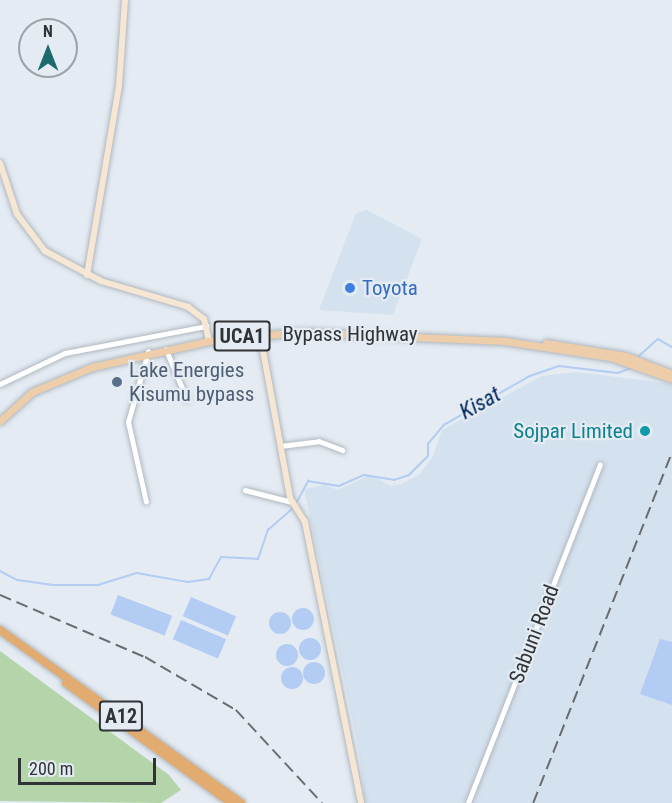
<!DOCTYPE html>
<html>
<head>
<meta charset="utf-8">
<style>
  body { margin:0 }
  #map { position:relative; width:672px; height:803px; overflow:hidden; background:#e4ebf3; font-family:"Roboto Condensed",sans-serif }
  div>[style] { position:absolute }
  .built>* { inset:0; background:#d4e1ef }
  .green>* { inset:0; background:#b3d5a9 }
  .water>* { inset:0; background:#b2ccf3; transform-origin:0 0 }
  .round { border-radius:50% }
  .stream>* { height:1.5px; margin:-0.75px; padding:0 0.75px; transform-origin:0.75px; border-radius:0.75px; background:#b2ccf3 }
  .roads { filter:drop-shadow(0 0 2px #b0b8bf) drop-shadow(0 0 2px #b0b8bf) }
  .street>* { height:4.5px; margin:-2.25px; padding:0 2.25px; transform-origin:2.25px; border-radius:2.25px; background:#fff }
  .secondary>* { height:6px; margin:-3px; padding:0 3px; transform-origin:3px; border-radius:3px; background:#f6e6d4 }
  .primary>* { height:7px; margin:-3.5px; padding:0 3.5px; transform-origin:3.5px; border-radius:3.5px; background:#eecdaa }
  .highway>* { height:8px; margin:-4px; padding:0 4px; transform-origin:4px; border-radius:4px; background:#e2ac71 }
  .rail>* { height:1.5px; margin-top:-0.75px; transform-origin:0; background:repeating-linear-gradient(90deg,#686c71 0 12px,transparent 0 18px) }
  .dots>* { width:16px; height:16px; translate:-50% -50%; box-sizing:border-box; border:3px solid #e4ebf3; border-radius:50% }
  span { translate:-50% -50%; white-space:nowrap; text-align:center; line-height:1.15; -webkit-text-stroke:4.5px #e4ebf3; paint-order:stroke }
  .shield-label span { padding:2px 4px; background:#e4ebf3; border:2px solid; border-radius:4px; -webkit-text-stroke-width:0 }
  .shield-label { font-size:20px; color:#303336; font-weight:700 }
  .shop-label { font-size:21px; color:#366cbe }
  .left { translate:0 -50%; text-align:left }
  .street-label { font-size:21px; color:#303336 }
  .service-label { font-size:21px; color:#4e5e75 }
  .culture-label { font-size:21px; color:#0d838f }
  .right { translate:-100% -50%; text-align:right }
  .water-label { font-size:22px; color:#032960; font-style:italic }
  .north { position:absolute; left:18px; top:18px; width:60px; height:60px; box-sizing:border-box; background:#e4ebf3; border:2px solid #9ca1a7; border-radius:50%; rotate:0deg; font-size:16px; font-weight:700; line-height:24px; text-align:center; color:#303336 }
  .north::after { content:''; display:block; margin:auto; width:21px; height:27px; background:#1d6a6e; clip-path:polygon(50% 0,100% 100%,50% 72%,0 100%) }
  .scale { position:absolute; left:18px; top:758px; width:138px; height:27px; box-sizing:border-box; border:3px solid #303336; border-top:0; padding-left:8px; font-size:18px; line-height:21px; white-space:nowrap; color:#303336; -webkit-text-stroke:4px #e4ebf3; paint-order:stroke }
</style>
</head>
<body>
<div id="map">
  <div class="built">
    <div style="clip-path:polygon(367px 210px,422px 239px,393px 315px,319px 310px,356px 213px)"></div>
    <div style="clip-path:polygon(576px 372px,672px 384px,672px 803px,365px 803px,359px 751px,304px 489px,325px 485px,338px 490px,370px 475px,391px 486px,401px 484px,419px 475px,433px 456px,442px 430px,542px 376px)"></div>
  </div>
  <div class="green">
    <div style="clip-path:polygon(0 651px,169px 775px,181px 790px,161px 803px,0 801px)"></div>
  </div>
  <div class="water">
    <div style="left:118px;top:595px;width:58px;height:21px;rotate:21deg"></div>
    <div style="left:191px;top:597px;width:49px;height:21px;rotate:23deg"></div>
    <div class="round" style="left:292px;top:608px;width:22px;height:22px"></div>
    <div class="round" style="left:269px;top:612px;width:22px;height:22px"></div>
    <div style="left:181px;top:620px;width:49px;height:21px;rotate:23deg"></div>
    <div class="round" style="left:299px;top:638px;width:22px;height:22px"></div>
    <div style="clip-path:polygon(660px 639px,672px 642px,672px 705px,640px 694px)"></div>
    <div class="round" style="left:276px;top:644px;width:22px;height:22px"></div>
    <div class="round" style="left:303px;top:662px;width:22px;height:22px"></div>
    <div class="round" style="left:281px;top:667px;width:22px;height:22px"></div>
  </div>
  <div class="stream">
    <div style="left:639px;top:356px;width:25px;rotate:-42deg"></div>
    <div style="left:658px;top:339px;width:16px;rotate:30deg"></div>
    <div style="left:297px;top:502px;width:24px;rotate:-62deg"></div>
    <div style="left:308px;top:481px;width:31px;rotate:9deg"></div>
    <div style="left:339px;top:486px;width:27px;rotate:-24deg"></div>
    <div style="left:364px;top:475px;width:30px;rotate:9deg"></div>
    <div style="left:394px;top:480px;width:16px;rotate:-18deg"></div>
    <div style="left:409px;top:475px;width:27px;rotate:-45deg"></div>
    <div style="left:428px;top:456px;width:12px;rotate:-90deg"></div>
    <div style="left:428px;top:444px;width:25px;rotate:-50deg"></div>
    <div style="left:444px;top:425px;width:99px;rotate:-29.7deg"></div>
    <div style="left:530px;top:376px;width:31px;rotate:-19deg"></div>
    <div style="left:559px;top:366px;width:59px;rotate:6.8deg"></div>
    <div style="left:618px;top:373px;width:14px;rotate:-21deg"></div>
    <div style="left:0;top:571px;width:20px;rotate:27deg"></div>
    <div style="left:18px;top:580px;width:35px;rotate:8deg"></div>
    <div style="left:53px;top:585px;width:45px"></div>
    <div style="left:98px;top:585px;width:41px;rotate:-17.1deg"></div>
    <div style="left:137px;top:573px;width:52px;rotate:10deg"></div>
    <div style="left:188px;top:582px;width:21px;rotate:-8deg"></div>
    <div style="left:209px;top:579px;width:25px;rotate:-61deg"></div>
    <div style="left:221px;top:557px;width:37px;rotate:3deg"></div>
    <div style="left:258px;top:559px;width:31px;rotate:-71deg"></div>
    <div style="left:268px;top:530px;width:32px;rotate:-41deg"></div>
  </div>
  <div class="roads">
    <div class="street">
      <div style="left:166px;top:349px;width:54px;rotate:67.2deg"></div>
      <div style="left:0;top:384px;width:72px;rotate:-25.5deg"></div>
      <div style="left:65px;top:353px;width:144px;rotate:-10.8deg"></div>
      <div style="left:280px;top:446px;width:39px;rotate:-7deg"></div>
      <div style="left:319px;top:441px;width:25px;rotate:21deg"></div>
      <div style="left:245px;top:490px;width:49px;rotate:14.3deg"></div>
      <div style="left:146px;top:502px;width:82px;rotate:-102.7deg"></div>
      <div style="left:128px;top:422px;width:73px;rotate:-74.1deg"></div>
      <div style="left:468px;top:803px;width:363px;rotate:-68.7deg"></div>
    </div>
    <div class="secondary">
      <div style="left:0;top:163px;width:54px;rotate:71.6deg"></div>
      <div style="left:17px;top:214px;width:46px;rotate:52.9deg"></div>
      <div style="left:45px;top:251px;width:64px;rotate:28.2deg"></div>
      <div style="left:101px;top:281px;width:91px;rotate:16.6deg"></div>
      <div style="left:188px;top:307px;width:20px;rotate:37deg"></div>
      <div style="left:204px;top:319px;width:23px;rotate:77deg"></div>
      <div style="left:87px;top:275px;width:192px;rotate:-80.4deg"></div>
      <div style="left:119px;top:86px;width:86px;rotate:-86deg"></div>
      <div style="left:260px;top:334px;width:167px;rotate:79.6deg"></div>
      <div style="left:290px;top:498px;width:28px;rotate:58deg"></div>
      <div style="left:305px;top:522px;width:287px;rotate:78.7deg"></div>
    </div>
    <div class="primary">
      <div style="left:546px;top:343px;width:81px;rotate:9.2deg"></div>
      <div style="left:626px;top:356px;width:49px;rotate:21.4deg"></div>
      <div style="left:0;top:421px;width:43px;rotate:-42.2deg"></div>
      <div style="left:32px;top:392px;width:65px;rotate:-22.6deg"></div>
      <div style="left:92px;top:367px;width:120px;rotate:-12.5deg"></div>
      <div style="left:209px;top:341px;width:90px;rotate:-5.7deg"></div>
      <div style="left:299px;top:332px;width:206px;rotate:2.5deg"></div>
      <div style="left:505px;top:341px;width:106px;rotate:8.7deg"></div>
      <div style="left:610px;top:357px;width:66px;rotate:19.5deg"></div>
    </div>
    <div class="highway">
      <div style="left:0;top:630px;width:297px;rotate:35.7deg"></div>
      <div style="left:66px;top:683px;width:204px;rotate:36deg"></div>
    </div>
  </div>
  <div class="rail">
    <div style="left:0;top:595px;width:158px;rotate:23.2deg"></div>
    <div style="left:145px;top:657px;width:105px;rotate:30.2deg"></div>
    <div style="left:236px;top:710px;width:127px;rotate:47.2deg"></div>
    <div style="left:533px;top:803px;width:378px;rotate:-68.4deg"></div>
  </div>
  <div class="dots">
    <div style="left:350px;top:288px;background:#3f7fe0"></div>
    <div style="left:117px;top:382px;background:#5c6f8a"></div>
    <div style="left:645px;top:431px;background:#0f9aa8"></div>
  </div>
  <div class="shield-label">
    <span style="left:242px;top:336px">UCA1</span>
    <span style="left:121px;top:716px">A12</span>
  </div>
  <div class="shop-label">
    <span class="left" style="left:362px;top:288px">Toyota</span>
  </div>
  <div class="street-label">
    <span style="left:350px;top:334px">Bypass Highway</span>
    <span style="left:534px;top:634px;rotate:-69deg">Sabuni Road</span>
  </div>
  <div class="service-label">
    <span class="left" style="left:129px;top:382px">Lake Energies<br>Kisumu bypass</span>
  </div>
  <div class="culture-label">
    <span class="right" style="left:633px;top:431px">Sojpar Limited</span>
  </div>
  <div class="water-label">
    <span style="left:480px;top:403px;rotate:-29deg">Kisat</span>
  </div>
  <div class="north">N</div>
  <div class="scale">200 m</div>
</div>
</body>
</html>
